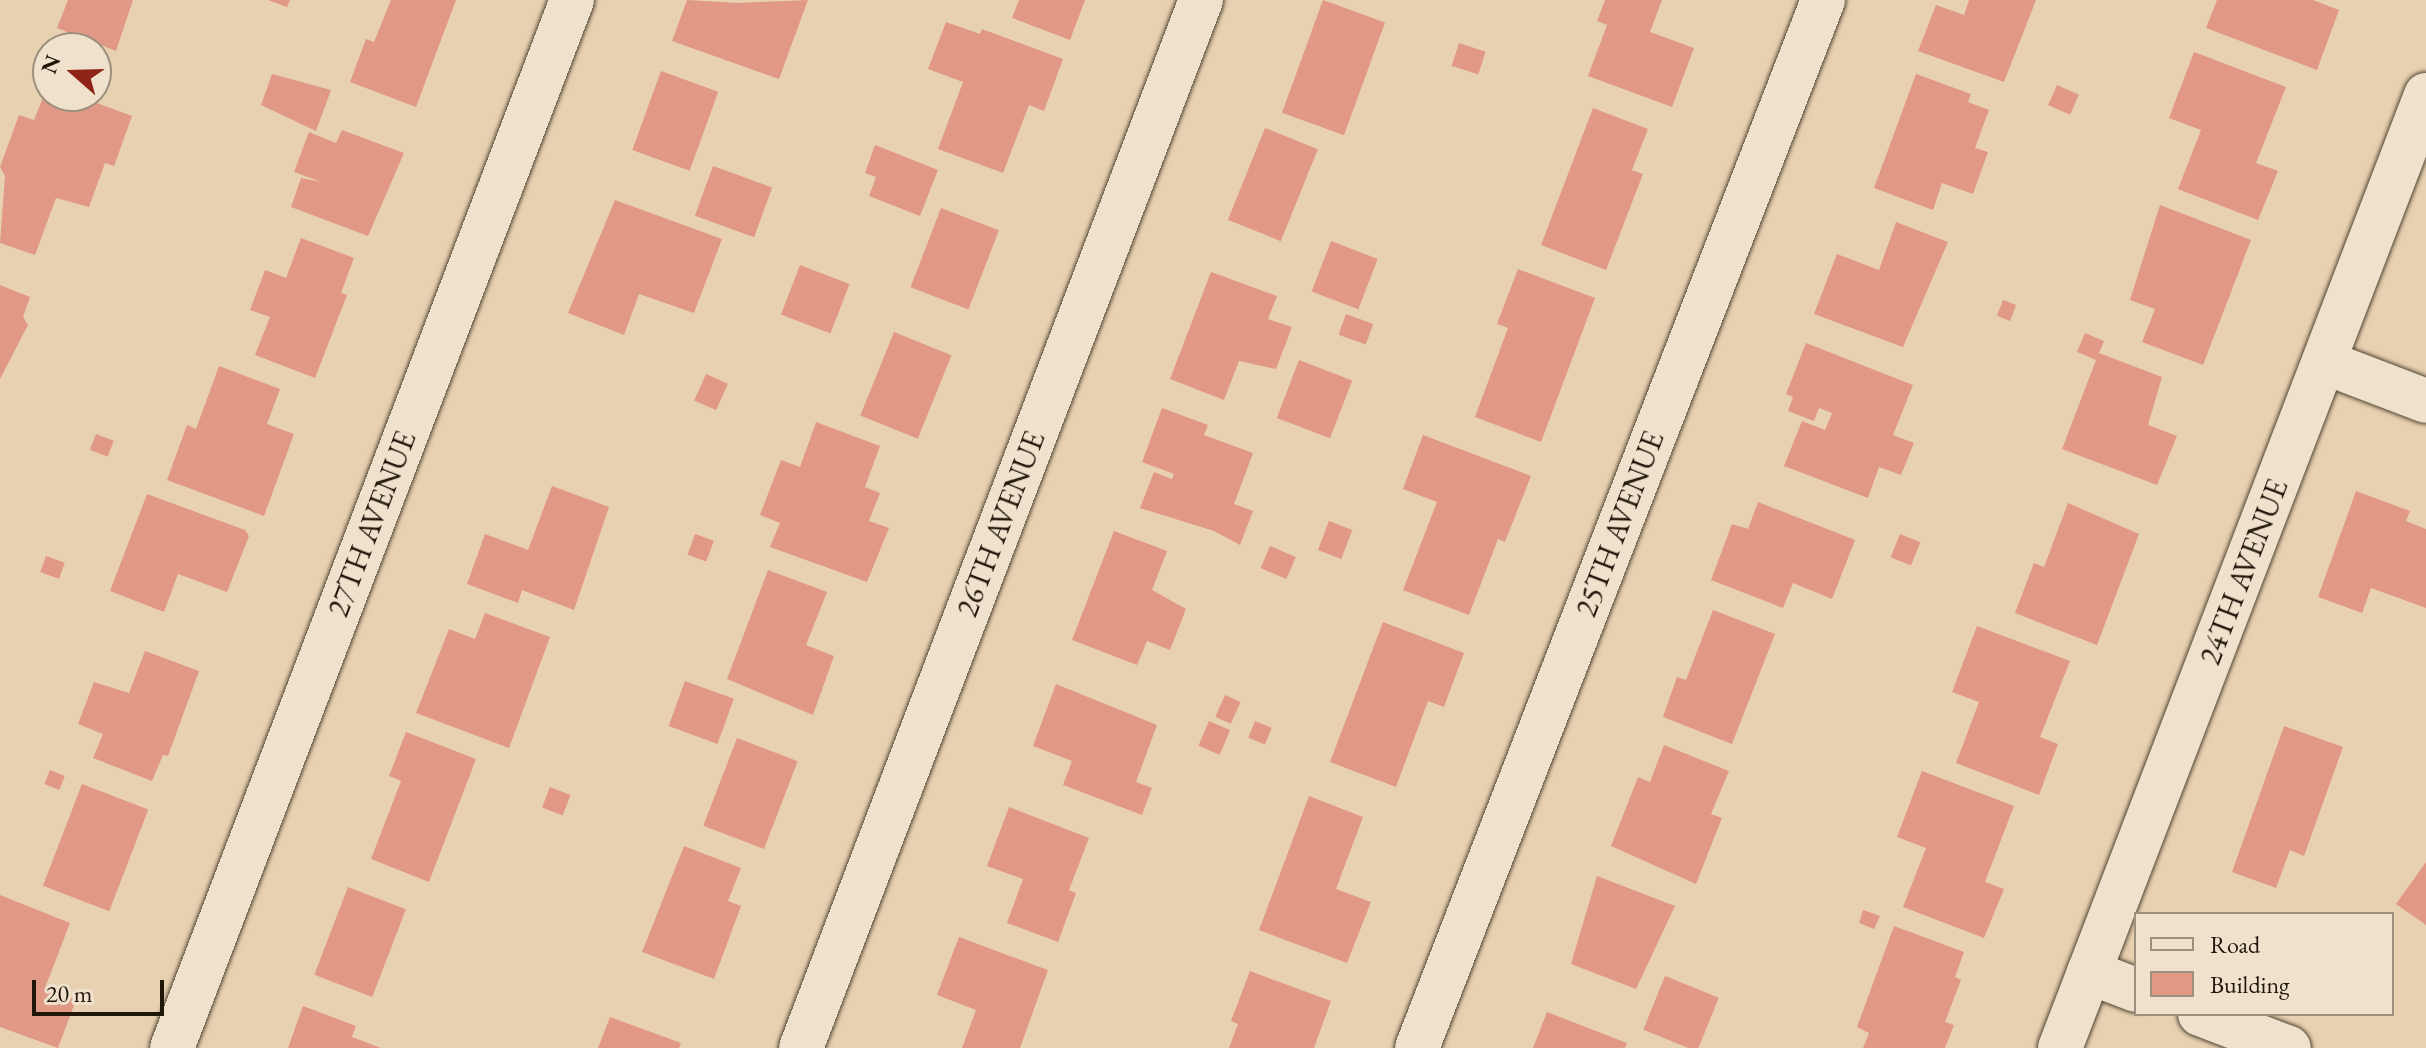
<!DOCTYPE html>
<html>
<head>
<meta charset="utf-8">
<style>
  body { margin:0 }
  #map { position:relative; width:2426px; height:1048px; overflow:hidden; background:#e8d1b1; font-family:"EB Garamond",serif }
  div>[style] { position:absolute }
  .building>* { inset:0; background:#e19985; transform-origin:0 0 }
  .roads { filter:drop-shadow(0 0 2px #524634) drop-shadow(0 0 2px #524634) }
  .minor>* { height:44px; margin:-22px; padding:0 22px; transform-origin:22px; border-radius:22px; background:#f0e1cc }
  span { translate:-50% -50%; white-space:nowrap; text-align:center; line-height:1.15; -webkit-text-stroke:6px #f0e1cc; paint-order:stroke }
  .street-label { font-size:30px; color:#20170a }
  .legend { position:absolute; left:2134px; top:912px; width:260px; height:104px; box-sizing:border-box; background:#f0e1cc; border:2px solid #9d907e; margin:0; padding:10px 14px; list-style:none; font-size:24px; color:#20170a }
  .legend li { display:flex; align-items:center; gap:16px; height:40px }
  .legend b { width:40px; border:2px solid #9d907e }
  .north { position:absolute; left:32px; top:32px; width:80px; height:80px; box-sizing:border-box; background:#f0e1cc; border:2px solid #9d907e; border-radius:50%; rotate:290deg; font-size:22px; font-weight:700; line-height:32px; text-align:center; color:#20170a }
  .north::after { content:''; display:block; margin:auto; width:28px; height:36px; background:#8f2418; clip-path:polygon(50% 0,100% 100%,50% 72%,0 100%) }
  .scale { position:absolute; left:32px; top:980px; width:132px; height:36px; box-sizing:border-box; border:4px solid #20170a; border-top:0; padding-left:10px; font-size:24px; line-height:28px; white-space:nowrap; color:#20170a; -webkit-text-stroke:6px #f0e1cc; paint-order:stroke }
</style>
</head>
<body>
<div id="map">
  <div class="building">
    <div style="clip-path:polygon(68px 0,133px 0,116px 51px,57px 28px)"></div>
    <div style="clip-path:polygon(268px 0,290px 0,287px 7px)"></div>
    <div style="clip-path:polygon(391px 0,456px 0,416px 107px,350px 82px,366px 39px,374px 42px)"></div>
    <div style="clip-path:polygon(687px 0,737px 3px,808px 0,779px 79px,672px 41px)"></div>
    <div style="clip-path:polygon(1019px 0,1085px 0,1070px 40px,1012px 18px)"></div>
    <div style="left:1323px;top:0;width:66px;height:120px;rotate:20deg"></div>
    <div style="clip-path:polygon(1605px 0,1662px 0,1650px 32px,1694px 48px,1672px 107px,1588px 76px,1607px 25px,1597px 21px)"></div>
    <div style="clip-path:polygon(1969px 0,2036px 0,2004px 82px,1918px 51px,1936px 5px,1964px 15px)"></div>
    <div style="clip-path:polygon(2217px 0,2313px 0,2339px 10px,2317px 70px,2206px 28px)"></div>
    <div style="clip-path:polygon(946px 22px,980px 34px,982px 29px,1063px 59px,1044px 111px,1029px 105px,1003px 173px,938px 149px,963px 82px,928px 69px)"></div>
    <div style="left:1459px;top:43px;width:28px;height:24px;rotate:18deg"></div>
    <div style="clip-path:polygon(2194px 52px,2286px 87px,2256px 163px,2278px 171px,2258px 220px,2178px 189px,2201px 130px,2169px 118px)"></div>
    <div style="left:661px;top:71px;width:61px;height:84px;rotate:20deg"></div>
    <div style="clip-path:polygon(272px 74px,331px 90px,316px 131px,261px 105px)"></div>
    <div style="clip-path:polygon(1916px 74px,1971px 94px,1968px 102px,1989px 110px,1975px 148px,1988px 152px,1973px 194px,1942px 183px,1933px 210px,1874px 188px)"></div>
    <div style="clip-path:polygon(48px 85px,48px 96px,78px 96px,132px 116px,114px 166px,105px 163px,89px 207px,56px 198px,35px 255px,0 243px,5px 176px,0 167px,19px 115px,34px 120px)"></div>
    <div style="left:2057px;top:85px;width:24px;height:22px;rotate:24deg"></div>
    <div style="clip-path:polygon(1593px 108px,1648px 129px,1632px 170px,1643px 174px,1606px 270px,1541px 245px)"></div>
    <div style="left:1265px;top:128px;width:57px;height:99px;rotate:22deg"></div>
    <div style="clip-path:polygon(342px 130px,404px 153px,368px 236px,291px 207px,301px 178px,322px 182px,294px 172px,309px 132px,336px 143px)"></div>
    <div style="clip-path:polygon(875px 145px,938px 170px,920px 216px,869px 196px,876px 177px,865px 173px)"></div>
    <div style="left:713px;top:166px;width:63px;height:53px;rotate:20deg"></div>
    <div style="clip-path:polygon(615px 200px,722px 239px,694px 313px,639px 294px,624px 335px,568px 313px)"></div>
    <div style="clip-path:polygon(2160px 205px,2251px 240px,2203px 365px,2142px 342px,2155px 309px,2130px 300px)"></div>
    <div style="left:941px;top:208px;width:62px;height:85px;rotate:21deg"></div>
    <div style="clip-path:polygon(1896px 222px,1948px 242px,1903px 347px,1814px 314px,1837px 254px,1879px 270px)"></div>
    <div style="clip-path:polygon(301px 238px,354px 258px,341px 293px,347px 295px,315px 378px,255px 355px,270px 317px,250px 310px,265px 270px,286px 278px)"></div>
    <div style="left:1331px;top:241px;width:50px;height:54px;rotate:21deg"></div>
    <div style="left:800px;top:265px;width:53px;height:53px;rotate:21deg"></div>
    <div style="clip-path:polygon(1518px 269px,1595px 298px,1541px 442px,1475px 417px,1508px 328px,1497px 324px)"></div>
    <div style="clip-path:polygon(1211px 272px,1277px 296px,1268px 319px,1292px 327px,1276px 369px,1239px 361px,1224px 400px,1170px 379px)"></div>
    <div style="clip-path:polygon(0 285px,30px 297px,23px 317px,28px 325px,0 379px)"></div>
    <div style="left:2003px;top:300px;width:14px;height:17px;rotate:21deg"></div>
    <div style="left:1346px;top:314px;width:29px;height:22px;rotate:20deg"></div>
    <div style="left:894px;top:332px;width:62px;height:90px;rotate:22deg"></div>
    <div style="clip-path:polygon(2085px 333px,2104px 341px,2099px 353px,2162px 377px,2148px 425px,2177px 436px,2157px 485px,2062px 449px,2096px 360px,2077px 352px)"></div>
    <div style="clip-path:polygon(1806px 343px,1913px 385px,1893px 435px,1914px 443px,1901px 475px,1879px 467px,1868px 498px,1784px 466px,1802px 421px,1825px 430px,1832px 413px,1819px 408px,1814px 421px,1788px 411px,1793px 397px,1786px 394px)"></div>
    <div style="left:1299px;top:360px;width:57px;height:62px;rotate:21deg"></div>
    <div style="clip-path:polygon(219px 366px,280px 389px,267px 424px,294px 434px,264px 516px,167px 480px,187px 425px,196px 429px)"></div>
    <div style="left:706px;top:374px;width:24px;height:29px;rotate:24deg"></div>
    <div style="clip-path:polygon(1162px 408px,1208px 425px,1204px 435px,1253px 453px,1234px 504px,1253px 511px,1240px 545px,1214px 531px,1140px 508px,1154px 472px,1172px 479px,1174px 474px,1142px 462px)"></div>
    <div style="clip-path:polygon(816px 422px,880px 446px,865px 487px,880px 493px,869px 521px,889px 528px,867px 582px,770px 547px,780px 523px,760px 515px,781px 460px,800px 467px)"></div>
    <div style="left:96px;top:434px;width:19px;height:17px;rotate:21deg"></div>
    <div style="clip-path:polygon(1423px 435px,1531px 476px,1505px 542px,1498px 539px,1469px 615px,1403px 590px,1437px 502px,1403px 489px)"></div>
    <div style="clip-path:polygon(552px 486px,609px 507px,574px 610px,522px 590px,518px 603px,467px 584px,485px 534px,528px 550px)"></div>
    <div style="clip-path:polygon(2356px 491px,2410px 511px,2406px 521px,2426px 529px,2426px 608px,2371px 588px,2362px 613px,2318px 597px)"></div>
    <div style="clip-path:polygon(147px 494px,245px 530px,249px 536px,227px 592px,178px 574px,164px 612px,110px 591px)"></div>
    <div style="clip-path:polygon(1758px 502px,1855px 540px,1832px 599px,1793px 583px,1783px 608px,1711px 580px,1732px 524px,1748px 529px)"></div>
    <div style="clip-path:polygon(2068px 503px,2139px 534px,2097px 645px,2015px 613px,2034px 563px,2044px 567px)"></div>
    <div style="left:1329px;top:521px;width:25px;height:31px;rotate:21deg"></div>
    <div style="clip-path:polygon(1114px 531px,1167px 551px,1152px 590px,1186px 609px,1170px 650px,1147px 641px,1137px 665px,1072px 640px)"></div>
    <div style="left:695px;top:534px;width:20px;height:22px;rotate:20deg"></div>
    <div style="left:1900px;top:534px;width:22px;height:25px;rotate:22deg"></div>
    <div style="left:1270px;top:546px;width:28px;height:24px;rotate:23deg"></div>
    <div style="left:46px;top:556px;width:20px;height:17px;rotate:20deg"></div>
    <div style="clip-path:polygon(768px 570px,827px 592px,806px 645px,834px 656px,813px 715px,727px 679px)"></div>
    <div style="clip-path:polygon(1713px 610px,1775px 634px,1732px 744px,1663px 717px,1677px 677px,1686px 680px)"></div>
    <div style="clip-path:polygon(485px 613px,550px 637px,509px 748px,416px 713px,449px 629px,475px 639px)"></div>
    <div style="clip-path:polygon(1383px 622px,1464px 653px,1444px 707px,1428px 701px,1396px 787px,1330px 762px)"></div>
    <div style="clip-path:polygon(1977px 626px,2070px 661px,2040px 737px,2058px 744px,2039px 795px,1956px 763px,1979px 702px,1952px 692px)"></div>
    <div style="clip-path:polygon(145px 651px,199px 671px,168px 756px,163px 755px,152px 781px,93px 758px,103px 734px,78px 724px,94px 682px,129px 693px)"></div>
    <div style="left:685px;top:681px;width:52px;height:48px;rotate:20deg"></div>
    <div style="clip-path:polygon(1056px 684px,1157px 725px,1136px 782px,1152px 788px,1142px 815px,1063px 785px,1072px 761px,1033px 746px)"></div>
    <div style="left:1225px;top:695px;width:17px;height:24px;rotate:24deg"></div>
    <div style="left:1209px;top:721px;width:23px;height:27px;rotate:23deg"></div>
    <div style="left:1255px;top:721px;width:18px;height:18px;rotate:22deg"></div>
    <div style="clip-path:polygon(2284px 726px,2343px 747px,2304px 856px,2290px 850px,2276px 888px,2232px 872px)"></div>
    <div style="clip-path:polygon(406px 732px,476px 759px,429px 882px,371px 859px,401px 781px,389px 776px)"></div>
    <div style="left:737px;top:738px;width:65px;height:94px;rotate:21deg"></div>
    <div style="clip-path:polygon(1664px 745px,1729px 771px,1711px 814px,1722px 818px,1696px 884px,1611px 846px,1638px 777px,1650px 782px)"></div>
    <div style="left:50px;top:770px;width:16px;height:15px;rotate:22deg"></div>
    <div style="clip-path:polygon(1922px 771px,2014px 806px,1985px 882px,2004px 889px,1984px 938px,1903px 907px,1926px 848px,1897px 837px)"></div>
    <div style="left:82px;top:784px;width:71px;height:109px;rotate:21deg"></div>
    <div style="left:550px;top:787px;width:22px;height:22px;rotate:21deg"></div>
    <div style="clip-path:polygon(1309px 796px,1363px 817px,1336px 889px,1371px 902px,1347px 963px,1259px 930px)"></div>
    <div style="clip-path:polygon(1009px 807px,1089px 838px,1069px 890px,1076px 893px,1058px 942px,1007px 923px,1023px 879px,987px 866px)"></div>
    <div style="clip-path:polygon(684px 846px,741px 868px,728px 901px,741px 906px,714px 979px,642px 952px)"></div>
    <div style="clip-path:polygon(2426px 862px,2426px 925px,2396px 904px)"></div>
    <div style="clip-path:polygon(1597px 876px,1675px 906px,1636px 989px,1571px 964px)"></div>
    <div style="left:348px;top:887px;width:62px;height:94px;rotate:21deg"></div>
    <div style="clip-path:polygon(0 895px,70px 923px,45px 988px,76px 1000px,58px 1048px,0 1027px)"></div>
    <div style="clip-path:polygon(1863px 910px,1880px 916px,1874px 929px,1859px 923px)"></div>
    <div style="clip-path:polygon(1894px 926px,1964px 952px,1955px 977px,1961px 980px,1945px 1022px,1954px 1025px,1945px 1048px,1863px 1048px,1869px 1033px,1857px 1027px)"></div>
    <div style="clip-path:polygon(959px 937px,1048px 970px,1020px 1048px,962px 1048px,976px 1010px,937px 995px)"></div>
    <div style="clip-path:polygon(1250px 971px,1331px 1001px,1314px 1048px,1229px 1048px,1238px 1024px,1231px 1021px)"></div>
    <div style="left:1665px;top:976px;width:58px;height:58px;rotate:22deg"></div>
    <div style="clip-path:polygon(303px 1006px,356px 1026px,352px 1037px,381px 1048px,288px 1048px)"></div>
    <div style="clip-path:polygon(1547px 1012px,1627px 1043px,1625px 1048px,1533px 1048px)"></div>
    <div style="clip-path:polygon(610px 1017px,681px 1043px,679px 1048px,598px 1048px)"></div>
  </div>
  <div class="roads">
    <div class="minor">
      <div style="left:2324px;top:362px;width:109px;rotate:20.9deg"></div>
      <div style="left:2089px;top:972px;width:50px;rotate:21deg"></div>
      <div style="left:2200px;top:1014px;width:95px;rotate:20.9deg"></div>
      <div style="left:172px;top:1048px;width:1122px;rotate:-69.11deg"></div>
      <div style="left:801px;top:1048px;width:1122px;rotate:-69.11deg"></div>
      <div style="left:1417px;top:1048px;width:1124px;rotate:-68.82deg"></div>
      <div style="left:2060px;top:1048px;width:1021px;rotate:-68.99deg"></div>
    </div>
  </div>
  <div class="street-label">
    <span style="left:372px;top:524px;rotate:-69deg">27TH AVENUE</span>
    <span style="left:1001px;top:524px;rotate:-69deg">26TH AVENUE</span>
    <span style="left:1620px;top:524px;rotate:-69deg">25TH AVENUE</span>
    <span style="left:2244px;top:572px;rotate:-69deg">24TH AVENUE</span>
  </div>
  <ul class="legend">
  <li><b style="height:10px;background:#f0e1cc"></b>Road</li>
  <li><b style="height:22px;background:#e19985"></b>Building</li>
  </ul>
  <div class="north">N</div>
  <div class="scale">20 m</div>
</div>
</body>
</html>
